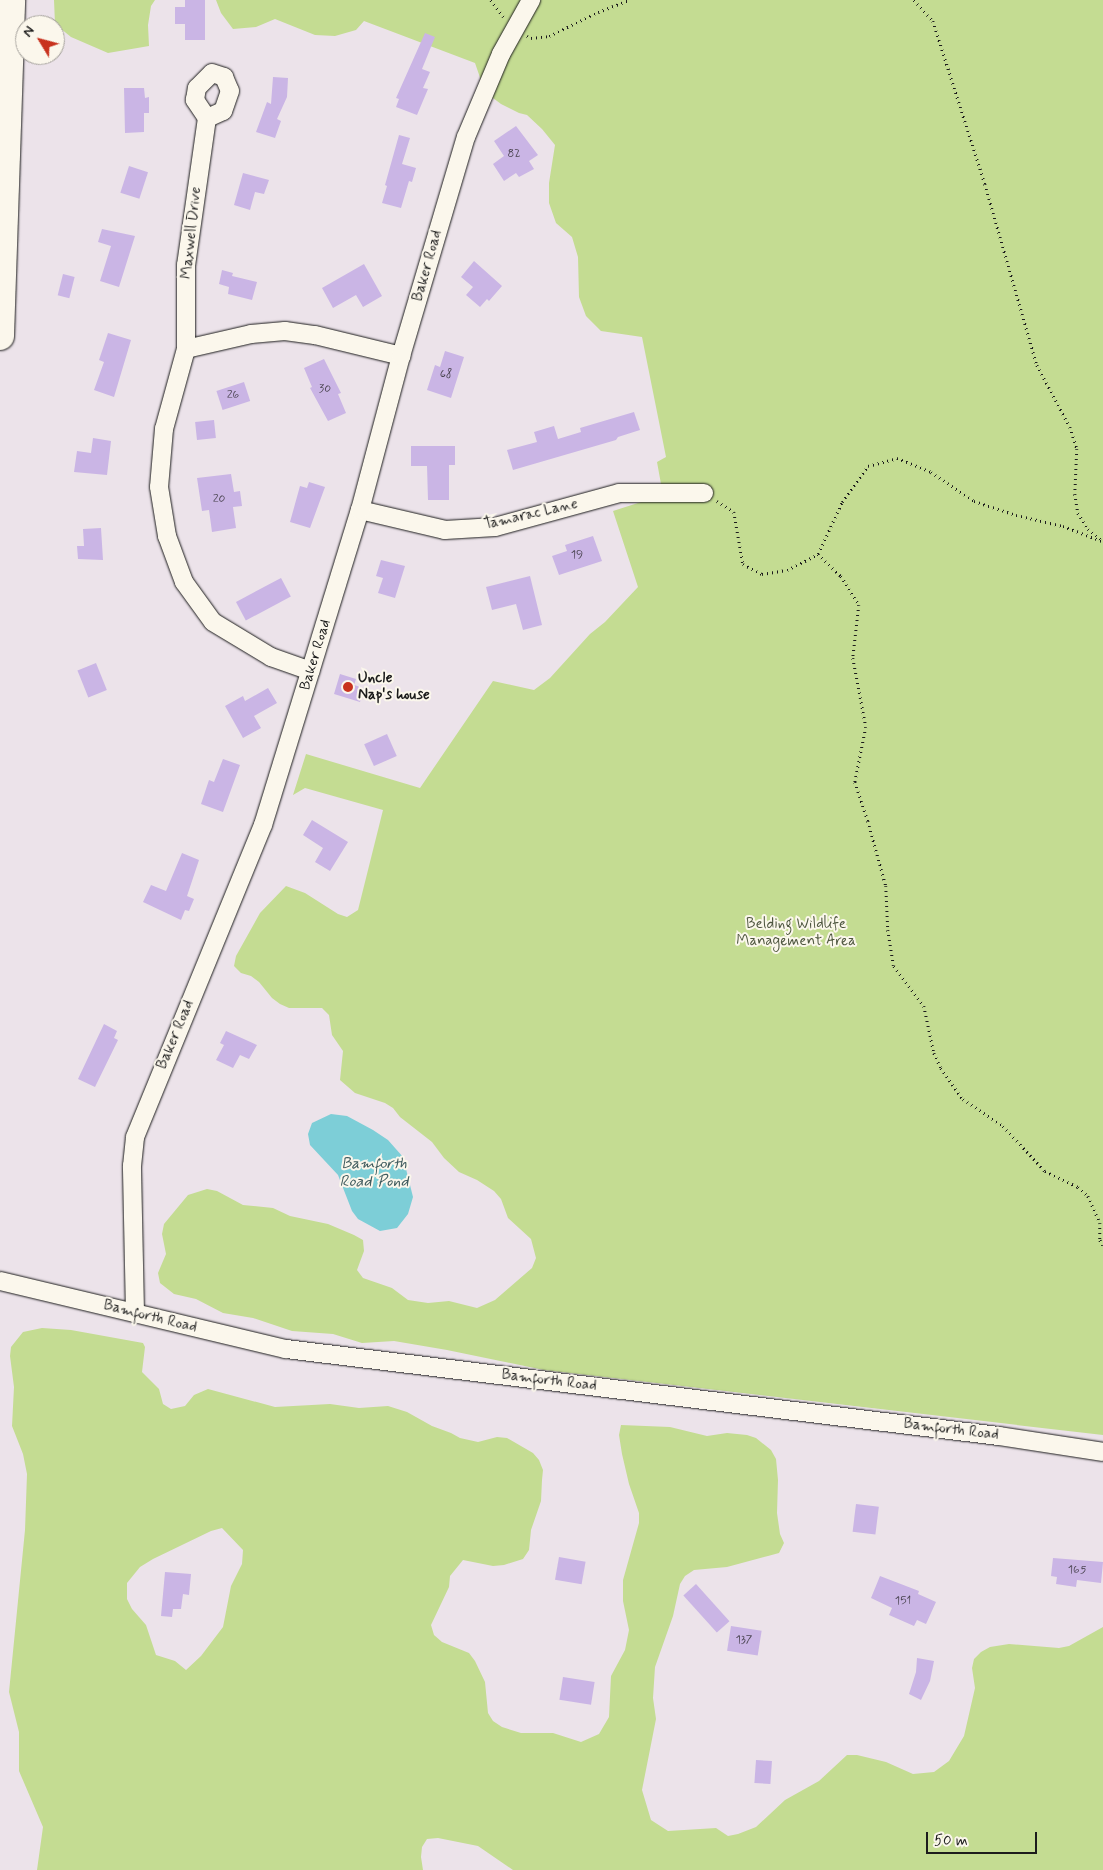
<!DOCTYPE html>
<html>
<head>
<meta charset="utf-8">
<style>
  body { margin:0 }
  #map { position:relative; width:1103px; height:1870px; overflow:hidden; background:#ece3ea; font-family:Mynerve,sans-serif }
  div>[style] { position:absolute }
  .green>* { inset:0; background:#c4dc92 }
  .water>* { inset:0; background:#7dced7 }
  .building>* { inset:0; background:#cab5e5; transform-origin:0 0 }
  .path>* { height:2.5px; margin-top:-1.25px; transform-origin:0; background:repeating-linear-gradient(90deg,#1c1c1c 0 1px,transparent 0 5px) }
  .roads { filter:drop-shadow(0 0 1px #1c1c1c) drop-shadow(0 0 1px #1c1c1c) }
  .minor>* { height:18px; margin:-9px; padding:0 9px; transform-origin:9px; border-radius:9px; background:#fbf7ec }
  .motorway>* { height:28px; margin:-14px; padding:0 14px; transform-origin:14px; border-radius:14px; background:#fbf7ec }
  .dots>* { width:14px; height:14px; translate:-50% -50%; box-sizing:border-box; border:2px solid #fbf7ec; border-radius:50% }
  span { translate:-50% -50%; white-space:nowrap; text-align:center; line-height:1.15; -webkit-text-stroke:4px #fbf7ec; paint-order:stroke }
  .number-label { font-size:12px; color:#48424e }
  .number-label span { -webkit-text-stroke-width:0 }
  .street-label { font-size:15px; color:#1c1c1c }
  .poi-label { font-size:15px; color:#1c1c1c; font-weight:700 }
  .left { translate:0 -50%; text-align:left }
  .park-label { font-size:15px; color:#4e563f }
  .water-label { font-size:16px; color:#3e5a5d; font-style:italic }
  .north { position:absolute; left:15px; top:15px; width:50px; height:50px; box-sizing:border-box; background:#fbf7ec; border:1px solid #a29f99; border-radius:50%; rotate:307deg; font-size:14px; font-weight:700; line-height:20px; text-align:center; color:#1c1c1c }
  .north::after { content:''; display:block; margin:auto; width:18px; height:22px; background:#c8321e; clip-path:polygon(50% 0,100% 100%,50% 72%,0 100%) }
  .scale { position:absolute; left:926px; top:1832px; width:111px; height:22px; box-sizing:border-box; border:2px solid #1c1c1c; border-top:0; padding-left:6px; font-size:15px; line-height:18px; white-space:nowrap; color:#1c1c1c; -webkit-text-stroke:4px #fbf7ec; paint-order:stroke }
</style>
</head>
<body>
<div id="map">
  <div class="green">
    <div style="clip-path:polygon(54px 0,155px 0,151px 6px,148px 25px,149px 46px,108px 53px,71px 37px,55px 24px)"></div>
    <div style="clip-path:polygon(216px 0,1103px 0,1103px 1435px,544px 1370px,447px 1350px,394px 1341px,362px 1343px,333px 1334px,292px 1331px,253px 1318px,223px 1313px,196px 1299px,174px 1294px,160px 1283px,158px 1273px,166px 1254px,162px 1234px,164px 1224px,188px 1195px,207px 1189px,217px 1191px,243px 1205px,273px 1208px,290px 1216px,328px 1224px,354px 1235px,363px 1240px,364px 1251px,357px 1270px,363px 1278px,392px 1288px,408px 1300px,428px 1303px,449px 1301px,477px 1308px,495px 1300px,532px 1268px,536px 1258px,531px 1239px,508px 1218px,501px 1199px,494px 1191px,477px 1180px,459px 1172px,444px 1158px,432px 1142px,400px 1117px,393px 1108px,385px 1103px,355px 1093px,340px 1080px,343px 1051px,332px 1035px,329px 1015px,322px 1008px,289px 1008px,280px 1004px,272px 998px,259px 982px,251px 976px,241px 973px,234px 966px,236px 956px,260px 913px,286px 886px,305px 893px,338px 914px,347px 917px,358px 910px,383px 810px,305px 788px,293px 795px,306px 754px,420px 788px,493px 681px,534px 690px,550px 678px,590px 634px,605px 622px,638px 587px,613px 511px,663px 495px,657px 462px,666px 457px,642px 337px,601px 331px,586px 316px,579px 297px,578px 257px,572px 237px,556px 223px,549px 203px,549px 183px,555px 145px,542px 129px,527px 115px,519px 113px,501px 104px,485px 92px,475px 63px,364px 21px,356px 30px,335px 36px,315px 35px,275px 19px,256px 27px,233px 29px,221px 13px)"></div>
    <div style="clip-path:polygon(evenodd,42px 1328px,71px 1330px,143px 1343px,145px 1347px,142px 1372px,159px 1389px,163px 1404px,171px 1409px,185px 1406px,194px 1395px,208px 1389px,275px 1407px,330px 1404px,359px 1408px,388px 1406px,407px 1412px,432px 1426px,451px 1433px,460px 1438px,478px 1442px,497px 1437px,507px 1438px,533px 1453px,539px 1460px,543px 1470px,542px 1480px,541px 1501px,531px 1530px,529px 1550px,523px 1559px,504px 1565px,493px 1566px,463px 1560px,450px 1576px,449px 1587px,431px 1625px,434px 1635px,442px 1642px,469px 1653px,475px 1661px,485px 1682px,488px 1713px,493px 1721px,502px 1727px,521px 1733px,553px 1733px,581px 1742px,599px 1734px,609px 1717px,611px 1676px,625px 1650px,629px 1630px,623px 1601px,623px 1580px,639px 1523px,639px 1513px,629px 1484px,622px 1454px,619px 1435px,621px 1425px,670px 1427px,707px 1436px,727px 1433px,747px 1435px,756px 1438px,771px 1450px,776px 1459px,778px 1480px,777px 1513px,780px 1534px,784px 1543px,779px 1553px,768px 1556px,727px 1567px,694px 1570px,685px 1576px,680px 1584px,673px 1616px,655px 1667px,653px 1698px,656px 1719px,642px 1790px,651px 1820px,668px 1831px,716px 1828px,728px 1836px,738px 1834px,756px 1827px,785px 1800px,819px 1781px,847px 1755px,857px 1755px,886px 1762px,913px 1774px,934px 1772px,949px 1761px,964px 1736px,975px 1688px,972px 1668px,974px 1659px,981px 1652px,990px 1647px,1009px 1644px,1059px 1648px,1069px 1646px,1103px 1627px,1103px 1870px,513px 1870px,478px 1846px,438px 1838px,427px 1839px,422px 1847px,421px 1857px,423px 1870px,37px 1870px,43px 1827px,19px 1771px,19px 1732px,9px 1692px,25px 1530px,27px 1474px,23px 1454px,12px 1426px,14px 1387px,10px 1356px,11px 1347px,23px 1332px,42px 1328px,222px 1528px,243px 1550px,242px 1564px,231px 1586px,223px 1627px,201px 1656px,186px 1670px,175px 1661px,156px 1655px,146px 1625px,132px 1609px,127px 1599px,127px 1583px,140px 1567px,153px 1559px,211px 1531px,222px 1528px)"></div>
  </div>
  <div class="water">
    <div style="clip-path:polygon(331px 1114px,347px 1116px,373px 1130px,388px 1140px,403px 1157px,413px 1197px,408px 1214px,397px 1228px,380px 1231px,358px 1219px,352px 1211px,338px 1175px,310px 1145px,308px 1134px,312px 1123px)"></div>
  </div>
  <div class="building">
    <div style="clip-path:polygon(185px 0,205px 0,205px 40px,185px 40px,185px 24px,175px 24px,175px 7px,185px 7px)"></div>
    <div style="clip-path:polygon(425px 33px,435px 37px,422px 69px,430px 72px,423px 88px,428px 89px,417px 115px,396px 107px,399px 99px,396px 98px)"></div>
    <div style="clip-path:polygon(273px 77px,288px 78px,287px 97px,277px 119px,281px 121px,275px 138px,256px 132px,267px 102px,271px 104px)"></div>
    <div style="clip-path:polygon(124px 88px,144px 88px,145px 98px,149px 97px,149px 113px,144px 113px,144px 132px,125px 133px)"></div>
    <div style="clip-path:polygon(516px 126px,538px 155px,529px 161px,534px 169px,519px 177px,516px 173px,504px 181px,493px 164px,504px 156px,494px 141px)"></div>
    <div style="clip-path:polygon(399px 135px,410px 138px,402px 164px,416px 168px,412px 182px,409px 181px,401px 208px,382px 203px,387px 186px,385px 185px)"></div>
    <div style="left:129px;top:166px;width:20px;height:28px;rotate:18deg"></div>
    <div style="clip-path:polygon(243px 173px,269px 180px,264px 194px,255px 192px,250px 210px,234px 205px)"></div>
    <div style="clip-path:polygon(102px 229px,135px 236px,119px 287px,100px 281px,111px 246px,98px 242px)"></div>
    <div style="clip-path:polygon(474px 261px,502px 286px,489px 301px,487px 299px,480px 307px,466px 295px,473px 287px,461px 277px)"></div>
    <div style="clip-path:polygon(364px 264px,382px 296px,363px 307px,356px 295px,333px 308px,322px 288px)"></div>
    <div style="clip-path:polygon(222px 270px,233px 273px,232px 276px,257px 282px,252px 300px,228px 294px,229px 287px,219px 284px)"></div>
    <div style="left:63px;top:274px;width:12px;height:22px;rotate:14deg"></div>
    <div style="clip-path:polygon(108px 333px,131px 340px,114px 397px,94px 390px,104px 362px,99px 360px)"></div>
    <div style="clip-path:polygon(445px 351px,464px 357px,451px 398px,427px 390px,435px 365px,440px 367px)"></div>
    <div style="clip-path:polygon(324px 359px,341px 393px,338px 394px,346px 413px,328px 421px,310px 388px,312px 387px,304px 368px)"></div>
    <div style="left:244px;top:382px;width:20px;height:29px;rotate:72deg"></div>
    <div style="clip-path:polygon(634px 412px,640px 430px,618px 437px,616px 440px,513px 470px,507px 450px,537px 442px,534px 432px,554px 426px,558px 439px,581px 432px,580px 428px)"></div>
    <div style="left:214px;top:420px;width:18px;height:19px;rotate:84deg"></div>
    <div style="clip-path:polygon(93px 438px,111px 441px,107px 475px,74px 472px,77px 451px,91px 453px)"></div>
    <div style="clip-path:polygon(411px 446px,455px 446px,455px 465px,449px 465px,449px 500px,428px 500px,427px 466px,411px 466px)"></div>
    <div style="clip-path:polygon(231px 474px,234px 492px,240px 491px,242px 506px,233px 507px,236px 528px,212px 532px,209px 510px,202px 511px,197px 478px)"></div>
    <div style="clip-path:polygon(309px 482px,325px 487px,310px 528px,290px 522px,300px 486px,307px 488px)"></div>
    <div style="clip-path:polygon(101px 528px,103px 560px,78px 559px,77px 546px,84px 546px,83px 529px)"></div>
    <div style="clip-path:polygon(593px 536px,602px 561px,559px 575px,552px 556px,567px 551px,565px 545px)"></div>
    <div style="clip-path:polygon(381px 560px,405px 566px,395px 598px,378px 593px,383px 578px,376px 576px)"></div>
    <div style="clip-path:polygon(530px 576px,542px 625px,523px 630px,516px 604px,492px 610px,486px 587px)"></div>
    <div style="left:281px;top:578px;width:21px;height:51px;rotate:62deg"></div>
    <div style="left:96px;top:663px;width:29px;height:20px;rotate:68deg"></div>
    <div style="clip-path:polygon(340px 674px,356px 679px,354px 685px,364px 688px,360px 702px,334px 694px)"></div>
    <div style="clip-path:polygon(268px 688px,277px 703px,254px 716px,261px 728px,243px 738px,225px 706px,243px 696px,245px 701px)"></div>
    <div style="left:387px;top:734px;width:24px;height:25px;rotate:66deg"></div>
    <div style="clip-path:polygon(223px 759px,240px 765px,223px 812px,201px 804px,209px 780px,214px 782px)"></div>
    <div style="clip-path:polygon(312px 820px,348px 842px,330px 871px,315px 862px,323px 848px,303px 835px)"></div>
    <div style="clip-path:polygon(182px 853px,199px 860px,187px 896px,194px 899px,189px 911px,185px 910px,181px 920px,143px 902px,151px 885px,166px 891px)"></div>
    <div style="clip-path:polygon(104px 1024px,117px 1031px,114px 1038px,118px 1040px,95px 1087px,78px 1079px)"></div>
    <div style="clip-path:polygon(226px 1031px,257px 1045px,249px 1059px,240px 1055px,233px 1068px,216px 1060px,224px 1045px,220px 1043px)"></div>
    <div style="left:856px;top:1504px;width:23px;height:28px;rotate:7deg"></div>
    <div style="left:559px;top:1557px;width:27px;height:23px;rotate:10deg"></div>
    <div style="clip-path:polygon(1053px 1558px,1103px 1562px,1101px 1583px,1077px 1580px,1076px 1587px,1056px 1584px,1057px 1577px,1051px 1576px)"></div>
    <div style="clip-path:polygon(165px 1572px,191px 1574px,189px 1595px,183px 1594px,181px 1609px,173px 1609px,172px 1617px,161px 1616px)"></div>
    <div style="clip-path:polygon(880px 1576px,919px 1591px,918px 1594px,936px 1602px,926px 1624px,917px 1620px,914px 1626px,889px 1615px,892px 1608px,871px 1598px)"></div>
    <div style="left:696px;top:1584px;width:50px;height:17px;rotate:48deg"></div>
    <div style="left:731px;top:1626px;width:31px;height:25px;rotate:9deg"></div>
    <div style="clip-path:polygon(917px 1658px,934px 1661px,930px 1681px,921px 1700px,909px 1694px,916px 1672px)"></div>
    <div style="left:563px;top:1677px;width:32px;height:23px;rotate:9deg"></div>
    <div style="left:756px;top:1760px;width:16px;height:23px;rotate:4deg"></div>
  </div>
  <div class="path">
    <div style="left:491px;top:0;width:21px;rotate:53deg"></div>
    <div style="left:914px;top:0;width:28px;rotate:48deg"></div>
    <div style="left:933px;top:21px;width:171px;rotate:72.3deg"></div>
    <div style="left:985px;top:184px;width:188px;rotate:74deg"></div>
    <div style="left:1037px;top:365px;width:70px;rotate:62deg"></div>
    <div style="left:1070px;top:427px;width:23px;rotate:72deg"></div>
    <div style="left:1077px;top:449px;width:45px;rotate:92.5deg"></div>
    <div style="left:1075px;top:494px;width:19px;rotate:81deg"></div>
    <div style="left:1078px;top:513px;width:19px;rotate:58deg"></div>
    <div style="left:1088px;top:529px;width:19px;rotate:39deg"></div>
    <div style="left:527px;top:36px;width:4px;rotate:27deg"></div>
    <div style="left:531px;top:38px;width:18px;rotate:-6deg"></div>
    <div style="left:549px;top:36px;width:55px;rotate:-26.1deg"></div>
    <div style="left:598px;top:12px;width:33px;rotate:-21deg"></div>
    <div style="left:717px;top:501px;width:20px;rotate:33deg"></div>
    <div style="left:734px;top:512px;width:53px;rotate:80.2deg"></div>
    <div style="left:743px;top:564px;width:21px;rotate:28deg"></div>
    <div style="left:762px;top:574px;width:25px;rotate:-9deg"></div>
    <div style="left:787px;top:570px;width:35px;rotate:-27deg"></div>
    <div style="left:818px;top:554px;width:57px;rotate:-65.2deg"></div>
    <div style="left:842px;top:502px;width:44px;rotate:-54.2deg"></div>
    <div style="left:868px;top:466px;width:30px;rotate:-15deg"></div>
    <div style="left:897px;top:458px;width:37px;rotate:22deg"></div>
    <div style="left:931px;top:472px;width:52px;rotate:34deg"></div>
    <div style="left:974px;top:501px;width:44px;rotate:18.4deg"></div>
    <div style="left:1016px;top:515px;width:48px;rotate:13.2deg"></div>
    <div style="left:1063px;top:526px;width:42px;rotate:21deg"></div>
    <div style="left:818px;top:554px;width:32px;rotate:44deg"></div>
    <div style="left:841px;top:576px;width:34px;rotate:58deg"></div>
    <div style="left:859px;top:605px;width:53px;rotate:96.5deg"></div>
    <div style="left:853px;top:658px;width:70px;rotate:79.3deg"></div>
    <div style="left:866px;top:727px;width:56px;rotate:101.3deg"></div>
    <div style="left:855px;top:782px;width:41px;rotate:71.6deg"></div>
    <div style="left:868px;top:821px;width:67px;rotate:74.5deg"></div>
    <div style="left:886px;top:886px;width:44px;rotate:87.4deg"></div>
    <div style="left:888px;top:930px;width:36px;rotate:81deg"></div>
    <div style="left:894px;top:966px;width:50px;rotate:53.1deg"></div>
    <div style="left:924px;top:1006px;width:48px;rotate:78deg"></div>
    <div style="left:934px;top:1053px;width:17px;rotate:65deg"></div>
    <div style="left:941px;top:1068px;width:38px;rotate:55deg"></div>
    <div style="left:963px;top:1099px;width:48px;rotate:34deg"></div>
    <div style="left:1003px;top:1126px;width:62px;rotate:47deg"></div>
    <div style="left:1045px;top:1171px;width:37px;rotate:26deg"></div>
    <div style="left:1078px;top:1187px;width:13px;rotate:42deg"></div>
    <div style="left:1088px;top:1196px;width:30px;rotate:66deg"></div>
    <div style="left:1100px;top:1223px;width:17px;rotate:90deg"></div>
    <div style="left:1100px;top:1240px;width:6px;rotate:59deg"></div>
  </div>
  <div class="roads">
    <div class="minor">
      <div style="left:207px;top:118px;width:22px;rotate:-124deg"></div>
      <div style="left:195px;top:100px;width:12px;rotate:-81deg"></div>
      <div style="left:197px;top:88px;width:21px;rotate:-45deg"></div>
      <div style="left:212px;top:73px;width:13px;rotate:18deg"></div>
      <div style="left:224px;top:77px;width:15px;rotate:67deg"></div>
      <div style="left:230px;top:91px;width:21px;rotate:109deg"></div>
      <div style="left:223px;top:111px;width:17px;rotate:156deg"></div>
      <div style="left:207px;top:118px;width:148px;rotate:98.1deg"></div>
      <div style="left:186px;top:265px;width:84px;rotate:90deg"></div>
      <div style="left:186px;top:349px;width:83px;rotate:105.4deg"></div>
      <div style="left:164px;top:429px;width:58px;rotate:94.9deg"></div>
      <div style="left:159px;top:487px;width:50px;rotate:80.7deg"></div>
      <div style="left:167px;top:536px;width:49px;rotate:69.7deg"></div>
      <div style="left:184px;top:582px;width:49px;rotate:54.1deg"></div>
      <div style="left:213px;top:622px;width:68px;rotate:31.1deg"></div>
      <div style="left:271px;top:657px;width:42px;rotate:19.3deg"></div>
      <div style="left:186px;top:349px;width:67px;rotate:-13deg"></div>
      <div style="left:251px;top:334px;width:34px;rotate:-5deg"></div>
      <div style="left:285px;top:331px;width:30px;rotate:8deg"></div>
      <div style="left:315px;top:335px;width:89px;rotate:13.7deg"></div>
      <div style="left:360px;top:510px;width:87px;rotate:13.2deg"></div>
      <div style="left:445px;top:530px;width:50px;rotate:-3.4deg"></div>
      <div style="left:495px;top:527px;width:129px;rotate:-15.3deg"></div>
      <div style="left:619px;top:493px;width:85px"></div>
      <div style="left:0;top:1281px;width:294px;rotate:13.4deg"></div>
      <div style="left:286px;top:1349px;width:718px;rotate:6.96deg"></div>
      <div style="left:999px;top:1436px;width:105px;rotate:8.7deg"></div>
      <div style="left:135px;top:1313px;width:147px;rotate:-91.2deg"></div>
      <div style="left:132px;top:1166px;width:29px;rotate:-84deg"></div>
      <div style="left:135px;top:1137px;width:337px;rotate:-67.7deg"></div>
      <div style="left:263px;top:825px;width:330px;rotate:-72.9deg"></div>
      <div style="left:360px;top:510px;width:159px;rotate:-75.1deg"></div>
      <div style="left:401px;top:356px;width:228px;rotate:-73.5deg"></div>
      <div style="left:466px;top:137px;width:90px;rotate:-67.1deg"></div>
      <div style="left:501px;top:54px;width:62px;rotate:-60.9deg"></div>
    </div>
    <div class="motorway">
      <div style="left:0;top:336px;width:336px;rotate:-88.1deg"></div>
    </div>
  </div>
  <div class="dots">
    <div style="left:348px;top:687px;background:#c8321e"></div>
  </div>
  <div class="number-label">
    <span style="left:514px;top:155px">82</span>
    <span style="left:446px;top:375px">68</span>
    <span style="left:325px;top:390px">30</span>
    <span style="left:233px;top:396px">26</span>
    <span style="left:219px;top:500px">20</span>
    <span style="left:577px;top:556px">19</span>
    <span style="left:1077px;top:1571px">165</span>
    <span style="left:903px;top:1602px">151</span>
    <span style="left:744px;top:1641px">137</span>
  </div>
  <div class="street-label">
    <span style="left:192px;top:233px;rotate:-84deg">Maxwell Drive</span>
    <span style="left:428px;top:266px;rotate:-74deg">Baker Road</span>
    <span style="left:531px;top:515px;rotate:-13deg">Tamarac Lane</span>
    <span style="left:316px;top:655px;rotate:-73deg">Baker Road</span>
    <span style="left:176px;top:1035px;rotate:-67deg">Baker Road</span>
    <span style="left:150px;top:1317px;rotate:14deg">Bamforth Road</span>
    <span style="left:549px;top:1381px;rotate:7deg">Bamforth Road</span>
    <span style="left:951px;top:1430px;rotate:7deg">Bamforth Road</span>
  </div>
  <div class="poi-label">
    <span class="left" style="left:358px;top:687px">Uncle<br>Nap's house</span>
  </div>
  <div class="park-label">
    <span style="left:796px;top:933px">Belding Wildlife<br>Management Area</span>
  </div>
  <div class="water-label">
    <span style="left:374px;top:1173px">Bamforth<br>Road Pond</span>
  </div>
  <div class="north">N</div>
  <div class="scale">50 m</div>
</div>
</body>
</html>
